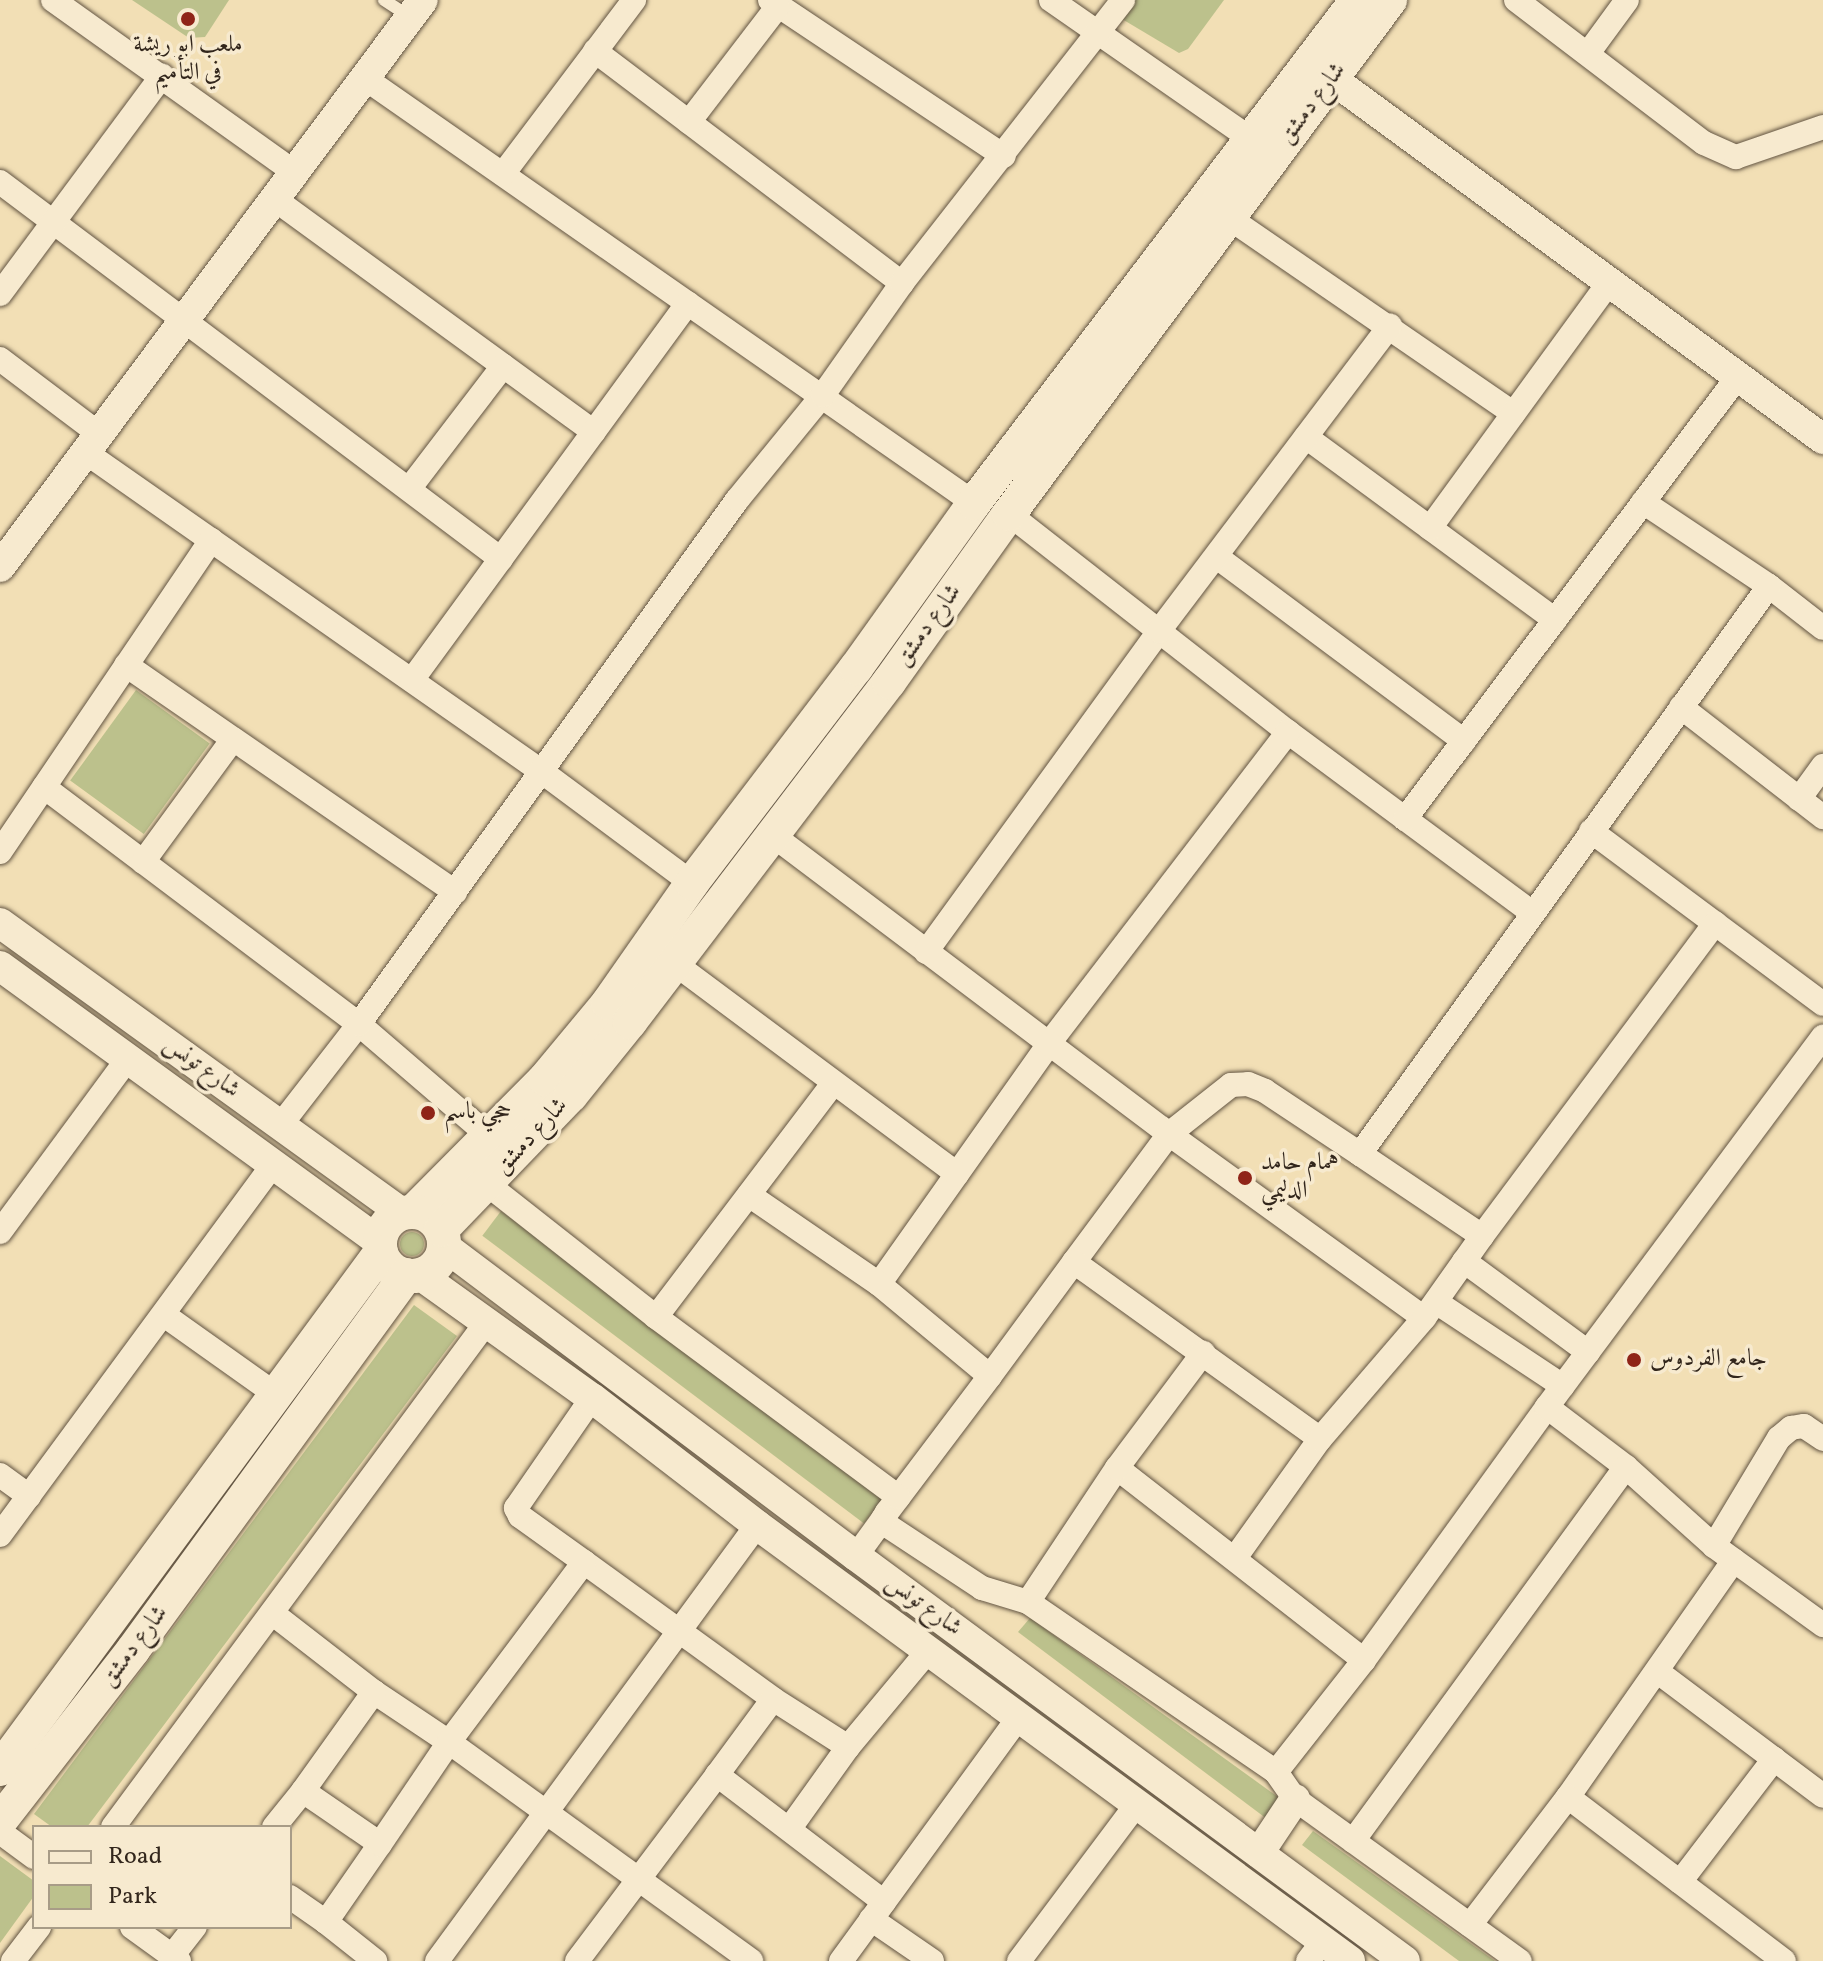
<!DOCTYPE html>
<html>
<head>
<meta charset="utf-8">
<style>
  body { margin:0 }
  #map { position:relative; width:1823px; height:1961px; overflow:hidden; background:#f2dfb5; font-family:Vollkorn,Amiri,serif }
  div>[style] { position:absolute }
  .green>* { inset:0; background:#bcc18c; transform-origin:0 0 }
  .round { border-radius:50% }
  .roads { filter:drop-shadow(0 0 2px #625442) drop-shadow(0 0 2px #625442) }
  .service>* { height:12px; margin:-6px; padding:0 6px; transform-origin:6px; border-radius:6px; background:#f7eacf }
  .minor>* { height:24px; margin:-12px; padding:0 12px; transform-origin:12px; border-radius:12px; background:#f7eacf }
  .tertiary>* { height:30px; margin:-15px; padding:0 15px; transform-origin:15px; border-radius:15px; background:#f7eacf }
  .secondary>* { height:34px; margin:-17px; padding:0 17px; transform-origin:17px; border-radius:17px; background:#f7eacf }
  .secondary>.ring { margin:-17px; padding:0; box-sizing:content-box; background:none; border:34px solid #f7eacf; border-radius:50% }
  .dots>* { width:22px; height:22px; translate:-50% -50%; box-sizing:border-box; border:4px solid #f7eacf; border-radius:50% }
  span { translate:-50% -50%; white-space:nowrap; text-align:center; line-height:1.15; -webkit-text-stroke:7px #f7eacf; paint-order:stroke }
  .poi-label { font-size:24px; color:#32261c }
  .left { translate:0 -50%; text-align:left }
  .street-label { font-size:24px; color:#32261c }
  .legend { position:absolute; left:32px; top:1825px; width:260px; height:104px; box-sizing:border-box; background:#f7eacf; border:2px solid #a89c87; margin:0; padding:10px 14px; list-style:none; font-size:24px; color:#32261c }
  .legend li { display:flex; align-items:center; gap:16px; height:40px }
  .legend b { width:40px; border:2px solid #a89c87 }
</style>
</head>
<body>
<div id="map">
  <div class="green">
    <div style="clip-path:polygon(132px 0,229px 0,205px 37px,189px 38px)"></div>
    <div style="clip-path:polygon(1121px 0,1224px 0,1188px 49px,1179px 53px,1122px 19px)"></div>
    <div style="left:136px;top:690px;width:91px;height:112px;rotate:36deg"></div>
    <div style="left:501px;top:1211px;width:478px;height:31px;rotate:37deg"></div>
    <div class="round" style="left:400px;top:1232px;width:24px;height:24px"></div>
    <div style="clip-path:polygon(414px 1305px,457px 1336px,87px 1827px,52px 1827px,34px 1814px)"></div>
    <div style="clip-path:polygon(1030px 1618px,1278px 1797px,1267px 1819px,1018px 1632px)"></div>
    <div style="clip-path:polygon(1313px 1831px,1495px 1961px,1459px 1961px,1302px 1845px)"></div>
    <div style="clip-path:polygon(0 1856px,34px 1881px,34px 1896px,0 1943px)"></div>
  </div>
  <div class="roads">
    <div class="service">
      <div style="left:384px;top:0;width:31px;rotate:33deg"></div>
    </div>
    <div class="minor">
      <div style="left:53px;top:0;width:295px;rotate:35.5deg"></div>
      <div style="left:770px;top:0;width:281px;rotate:33.7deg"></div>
      <div style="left:1051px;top:0;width:244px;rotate:34.8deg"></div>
      <div style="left:1516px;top:0;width:236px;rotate:37.3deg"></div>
      <div style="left:1704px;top:143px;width:35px;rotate:24deg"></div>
      <div style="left:1736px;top:157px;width:92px;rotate:-19deg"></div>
      <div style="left:595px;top:51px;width:385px;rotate:37.1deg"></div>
      <div style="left:1589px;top:52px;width:64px;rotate:-53.8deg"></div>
      <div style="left:363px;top:77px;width:745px;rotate:34.88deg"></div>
      <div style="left:689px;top:122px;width:146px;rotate:-52.5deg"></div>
      <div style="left:503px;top:174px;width:218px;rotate:-53deg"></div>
      <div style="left:0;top:182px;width:627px;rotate:36.96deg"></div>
      <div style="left:273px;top:198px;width:397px;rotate:36.1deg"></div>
      <div style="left:1229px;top:218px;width:345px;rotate:34.5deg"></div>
      <div style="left:0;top:294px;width:272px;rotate:-53.4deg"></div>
      <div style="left:0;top:359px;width:124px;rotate:37.1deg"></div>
      <div style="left:1306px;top:437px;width:309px;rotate:36.3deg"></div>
      <div style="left:85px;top:452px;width:557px;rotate:34.98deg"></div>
      <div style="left:541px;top:771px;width:188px;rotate:36.6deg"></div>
      <div style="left:409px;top:489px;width:155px;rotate:-52.6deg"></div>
      <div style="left:1643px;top:502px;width:151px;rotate:33.7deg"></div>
      <div style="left:1769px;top:586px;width:68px;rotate:37.9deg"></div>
      <div style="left:1009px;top:514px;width:354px;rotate:38deg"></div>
      <div style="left:1288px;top:732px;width:302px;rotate:36.5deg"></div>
      <div style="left:1430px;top:528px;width:306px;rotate:-53.9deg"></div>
      <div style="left:1217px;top:557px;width:308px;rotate:36.7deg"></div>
      <div style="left:126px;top:665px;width:400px;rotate:34.6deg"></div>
      <div style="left:412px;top:680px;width:467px;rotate:-53.8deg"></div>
      <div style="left:1681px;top:707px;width:180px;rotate:37.8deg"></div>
      <div style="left:1288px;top:732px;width:393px;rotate:127.5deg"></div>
      <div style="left:1049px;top:1044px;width:294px;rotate:125.3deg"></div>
      <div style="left:879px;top:1284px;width:144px;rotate:39.7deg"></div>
      <div style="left:990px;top:1376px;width:171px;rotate:127.1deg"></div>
      <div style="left:887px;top:1512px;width:8px;rotate:120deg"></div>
      <div style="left:883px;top:1519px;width:9px;rotate:54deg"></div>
      <div style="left:888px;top:1526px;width:113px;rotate:33.4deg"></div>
      <div style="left:982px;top:1588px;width:48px;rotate:16.9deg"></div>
      <div style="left:1028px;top:1602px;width:301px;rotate:34.4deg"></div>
      <div style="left:1276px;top:1772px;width:142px;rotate:-51.8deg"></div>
      <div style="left:1364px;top:1660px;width:312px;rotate:-54.1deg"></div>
      <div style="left:1547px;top:1407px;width:462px;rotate:-53.3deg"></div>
      <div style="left:44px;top:787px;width:394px;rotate:37deg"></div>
      <div style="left:359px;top:1024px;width:129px;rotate:127.8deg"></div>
      <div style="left:1799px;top:799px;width:41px;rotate:-54deg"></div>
      <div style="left:1405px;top:819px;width:556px;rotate:-53.05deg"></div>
      <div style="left:1591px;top:831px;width:289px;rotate:36.7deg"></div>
      <div style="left:771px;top:834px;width:498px;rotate:37deg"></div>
      <div style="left:1169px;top:1134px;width:314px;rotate:35.8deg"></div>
      <div style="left:0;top:852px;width:377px;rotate:-55.9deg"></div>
      <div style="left:143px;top:862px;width:152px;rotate:-53.8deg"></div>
      <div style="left:926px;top:952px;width:397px;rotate:-54deg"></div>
      <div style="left:1159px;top:631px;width:383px;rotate:-52.9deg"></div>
      <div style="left:674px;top:963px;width:353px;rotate:36.7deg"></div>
      <div style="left:489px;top:1136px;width:172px;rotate:-139.3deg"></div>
      <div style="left:359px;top:1024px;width:646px;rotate:-54.19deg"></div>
      <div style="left:737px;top:500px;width:136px;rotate:-50.7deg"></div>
      <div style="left:823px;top:395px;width:137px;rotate:-54.8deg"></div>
      <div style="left:902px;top:283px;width:359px;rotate:-52deg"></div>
      <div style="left:487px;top:1184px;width:215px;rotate:38.2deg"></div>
      <div style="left:656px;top:1317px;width:302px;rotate:36.6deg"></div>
      <div style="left:749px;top:1195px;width:158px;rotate:34.4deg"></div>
      <div style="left:0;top:1232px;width:214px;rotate:-53.6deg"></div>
      <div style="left:1482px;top:1236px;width:390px;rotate:-53.3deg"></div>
      <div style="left:1464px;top:1261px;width:154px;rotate:36.3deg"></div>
      <div style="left:1074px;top:1262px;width:159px;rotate:-53.4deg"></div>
      <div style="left:1169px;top:1134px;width:79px;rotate:-38.3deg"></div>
      <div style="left:1231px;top:1085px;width:17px;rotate:-3deg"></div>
      <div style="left:1248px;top:1084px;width:18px;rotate:22deg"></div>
      <div style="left:1265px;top:1091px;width:114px;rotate:33.6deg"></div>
      <div style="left:1436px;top:1302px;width:152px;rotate:33.5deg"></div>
      <div style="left:164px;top:1315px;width:140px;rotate:35.4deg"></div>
      <div style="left:656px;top:1317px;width:293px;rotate:-52.8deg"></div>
      <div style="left:990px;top:1376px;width:142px;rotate:-53.6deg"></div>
      <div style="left:1074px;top:1262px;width:303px;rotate:35.7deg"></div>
      <div style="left:1547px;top:1407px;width:99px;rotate:37.2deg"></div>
      <div style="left:1626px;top:1467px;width:118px;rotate:41.9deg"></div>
      <div style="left:1714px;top:1546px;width:135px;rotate:35.9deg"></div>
      <div style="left:1117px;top:1468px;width:313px;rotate:37.9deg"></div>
      <div style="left:0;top:1475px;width:36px;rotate:36deg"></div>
      <div style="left:0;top:1535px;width:461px;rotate:-53.6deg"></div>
      <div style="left:1714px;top:1546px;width:126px;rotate:-59deg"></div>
      <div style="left:1779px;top:1438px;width:16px;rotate:-40deg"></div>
      <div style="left:1791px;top:1428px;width:13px;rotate:-9deg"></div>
      <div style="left:1804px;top:1426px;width:23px;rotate:34deg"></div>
      <div style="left:856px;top:1556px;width:46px;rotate:-53.9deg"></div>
      <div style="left:1235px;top:1558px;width:146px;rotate:-54.5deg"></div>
      <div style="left:1320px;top:1439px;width:160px;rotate:-49.3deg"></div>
      <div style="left:1424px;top:1318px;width:100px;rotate:-54.7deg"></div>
      <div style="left:1482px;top:1236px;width:147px;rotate:-146.1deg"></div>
      <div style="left:1360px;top:1154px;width:700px;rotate:-54.24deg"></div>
      <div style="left:584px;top:1562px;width:233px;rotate:35.9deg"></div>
      <div style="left:1028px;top:1602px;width:161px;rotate:-56.4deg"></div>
      <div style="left:1117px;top:1468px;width:144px;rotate:-53.2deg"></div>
      <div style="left:272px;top:1613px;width:129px;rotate:37.8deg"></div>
      <div style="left:374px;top:1692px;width:90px;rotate:33.7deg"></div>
      <div style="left:449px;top:1742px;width:373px;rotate:35.9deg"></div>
      <div style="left:1658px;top:1672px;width:206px;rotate:36.9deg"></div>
      <div style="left:1276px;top:1772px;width:33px;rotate:55deg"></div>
      <div style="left:1295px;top:1799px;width:277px;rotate:35.8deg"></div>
      <div style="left:303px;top:1791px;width:122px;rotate:-54.4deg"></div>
      <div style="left:1568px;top:1797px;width:289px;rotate:-55deg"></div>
      <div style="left:113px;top:1827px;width:627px;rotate:-53.5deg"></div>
      <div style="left:274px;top:1827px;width:46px;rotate:-51.1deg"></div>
      <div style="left:303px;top:1791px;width:93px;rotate:34.5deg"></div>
      <div style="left:380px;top:1844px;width:95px;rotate:124.7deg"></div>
      <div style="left:326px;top:1922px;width:63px;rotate:38.5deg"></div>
      <div style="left:790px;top:1828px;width:100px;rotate:-54.4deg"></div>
      <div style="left:0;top:1832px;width:42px;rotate:36.3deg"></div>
      <div style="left:1353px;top:1841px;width:463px;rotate:-53.9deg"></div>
      <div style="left:380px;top:1844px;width:123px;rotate:-55.9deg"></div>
      <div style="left:449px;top:1742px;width:225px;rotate:-53.1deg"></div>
      <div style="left:584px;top:1562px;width:79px;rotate:-144.3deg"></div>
      <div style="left:520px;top:1516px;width:9px;rotate:-117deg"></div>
      <div style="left:516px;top:1508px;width:134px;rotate:-55.4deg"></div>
      <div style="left:1680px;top:1882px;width:155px;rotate:-52.6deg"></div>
      <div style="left:290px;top:1897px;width:44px;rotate:34.8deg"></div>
      <div style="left:884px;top:1902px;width:210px;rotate:-142.7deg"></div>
      <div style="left:717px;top:1775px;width:94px;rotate:-53.6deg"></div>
      <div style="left:773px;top:1699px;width:89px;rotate:32.6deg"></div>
      <div style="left:848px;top:1747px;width:125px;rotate:-50.2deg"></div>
      <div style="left:871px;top:1919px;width:74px;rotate:34.5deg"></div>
      <div style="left:1470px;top:1925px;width:161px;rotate:-52.6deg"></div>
      <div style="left:1568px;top:1797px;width:271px;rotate:37.2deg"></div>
      <div style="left:132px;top:1927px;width:58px;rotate:35.9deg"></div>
      <div style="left:172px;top:1956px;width:37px;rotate:-52deg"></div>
      <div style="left:13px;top:1961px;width:43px;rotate:-52.6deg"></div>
      <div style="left:437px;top:1961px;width:541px;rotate:-53.72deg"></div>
      <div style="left:577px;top:1961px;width:233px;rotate:-53deg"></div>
      <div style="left:841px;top:1961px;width:302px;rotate:-53.9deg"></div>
      <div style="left:1019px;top:1961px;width:196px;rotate:-53.1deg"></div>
      <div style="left:1308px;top:1961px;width:25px;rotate:-53deg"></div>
    </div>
    <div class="tertiary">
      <div style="left:1332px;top:79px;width:609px;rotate:36.25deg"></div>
      <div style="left:0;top:567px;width:707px;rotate:-53.28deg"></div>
      <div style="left:0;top:923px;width:496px;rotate:35.8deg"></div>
      <div style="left:0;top:966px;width:470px;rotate:36deg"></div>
      <div style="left:444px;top:1246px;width:516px;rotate:36.96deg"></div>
      <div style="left:856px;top:1556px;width:682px;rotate:36.42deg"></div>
      <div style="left:420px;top:1275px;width:211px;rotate:35.6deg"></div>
      <div style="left:592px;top:1398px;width:208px;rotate:37.6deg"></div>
      <div style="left:757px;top:1525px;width:736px;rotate:36.32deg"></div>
      <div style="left:1259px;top:1853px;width:65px;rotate:-56.3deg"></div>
    </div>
    <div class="secondary">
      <div style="left:414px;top:1211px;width:186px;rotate:-45.2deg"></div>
      <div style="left:545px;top:1079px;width:99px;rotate:-50.3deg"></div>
      <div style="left:608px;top:1003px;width:146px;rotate:-55deg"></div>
      <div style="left:692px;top:883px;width:270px;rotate:-52.7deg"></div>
      <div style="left:856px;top:668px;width:203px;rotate:-54.4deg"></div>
      <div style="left:974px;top:503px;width:632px;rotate:-52.71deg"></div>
      <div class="ring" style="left:380px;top:1212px;width:30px;height:30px"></div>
      <div style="left:441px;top:1230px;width:187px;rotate:-46.1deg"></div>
      <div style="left:571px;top:1095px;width:94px;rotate:-51.1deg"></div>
      <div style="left:630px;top:1022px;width:427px;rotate:-52.7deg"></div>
      <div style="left:889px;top:682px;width:206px;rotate:-54.5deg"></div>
      <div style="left:1009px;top:514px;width:640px;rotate:-53.45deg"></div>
      <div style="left:0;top:1769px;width:642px;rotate:-53.61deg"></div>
      <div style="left:0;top:1821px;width:217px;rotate:-52.1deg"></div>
      <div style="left:133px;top:1650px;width:464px;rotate:-53.9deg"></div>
    </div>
  </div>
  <div class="dots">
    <div style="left:188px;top:19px;background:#8f2418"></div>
    <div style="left:428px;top:1113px;background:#8f2418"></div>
    <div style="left:1245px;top:1178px;background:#8f2418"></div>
    <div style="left:1634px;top:1360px;background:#8f2418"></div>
  </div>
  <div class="poi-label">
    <span style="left:188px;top:60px">ملعب ابو ريشة<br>في التأميم</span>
    <span class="left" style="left:444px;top:1113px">حجي باسم</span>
    <span class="left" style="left:1261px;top:1178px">همام حامد<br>الدليمي</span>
    <span class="left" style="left:1650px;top:1360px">جامع الفردوس</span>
  </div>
  <div class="street-label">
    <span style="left:1313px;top:104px;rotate:-53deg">شارع دمشق</span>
    <span style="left:929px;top:626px;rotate:-54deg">شارع دمشق</span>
    <span style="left:201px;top:1068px;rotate:36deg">شارع تونس</span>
    <span style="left:532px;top:1137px;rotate:-47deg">شارع دمشق</span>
    <span style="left:923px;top:1606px;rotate:36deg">شارع تونس</span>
    <span style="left:135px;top:1647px;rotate:-53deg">شارع دمشق</span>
  </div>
  <ul class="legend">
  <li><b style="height:10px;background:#f7eacf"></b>Road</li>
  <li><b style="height:22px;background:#bcc18c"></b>Park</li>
  </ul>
</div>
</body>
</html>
